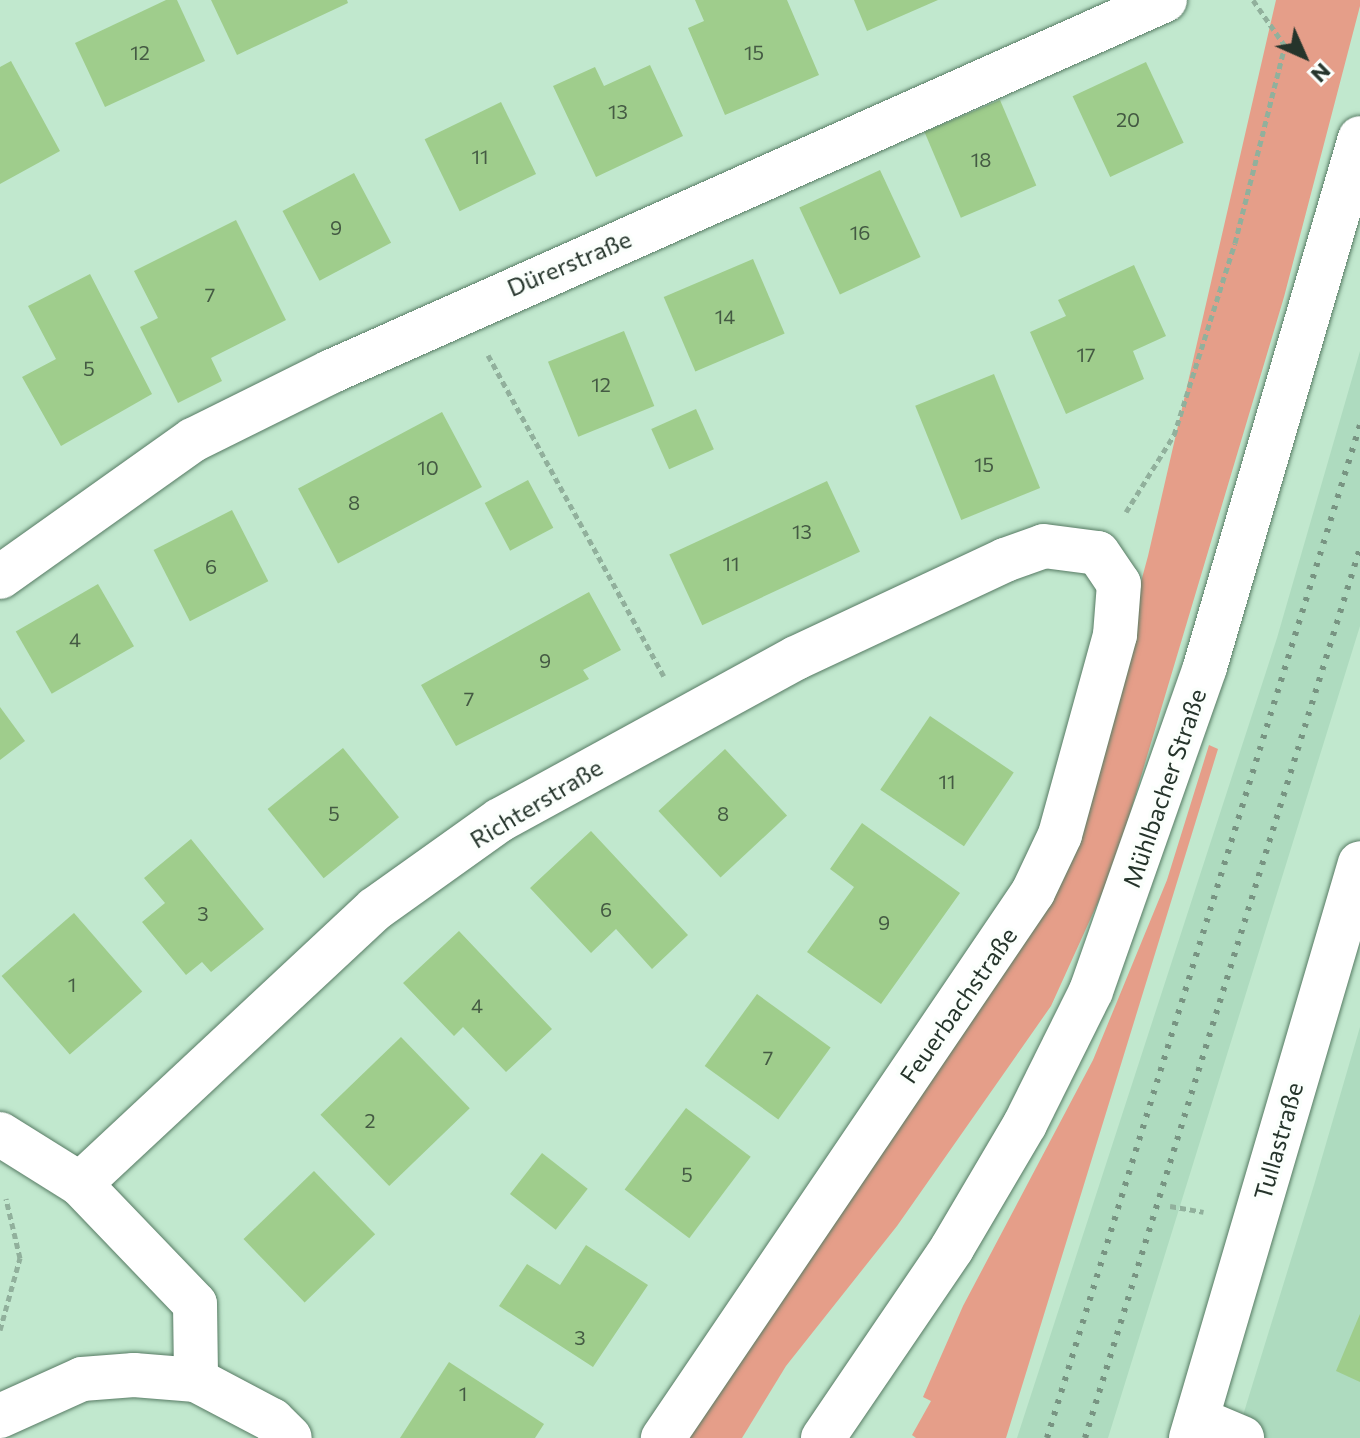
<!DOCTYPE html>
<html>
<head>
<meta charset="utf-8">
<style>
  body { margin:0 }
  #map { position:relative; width:1360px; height:1438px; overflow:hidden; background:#c1e8ce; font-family:Commissioner,sans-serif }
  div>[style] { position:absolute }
  .built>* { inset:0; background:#aedbbf }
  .green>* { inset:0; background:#e59e89 }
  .building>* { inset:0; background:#9fcd8c; transform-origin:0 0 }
  .path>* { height:5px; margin-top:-2.5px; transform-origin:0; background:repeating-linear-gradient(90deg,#91b09c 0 6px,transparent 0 10px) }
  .roads { filter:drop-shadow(0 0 2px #577b64) drop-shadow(0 0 2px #577b64) }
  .street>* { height:44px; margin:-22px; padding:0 22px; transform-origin:22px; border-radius:22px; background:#fff }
  .secondary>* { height:44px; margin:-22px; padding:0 22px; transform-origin:22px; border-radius:22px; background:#fff }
  .rail>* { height:6px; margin-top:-3px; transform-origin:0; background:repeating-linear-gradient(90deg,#789482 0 4px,transparent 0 12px) }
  span { translate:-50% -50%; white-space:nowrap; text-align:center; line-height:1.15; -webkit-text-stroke:7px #fbfffc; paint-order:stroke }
  .number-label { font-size:20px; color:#445a43 }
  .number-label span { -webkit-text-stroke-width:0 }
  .street-label { font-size:24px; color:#25342b }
  .north { position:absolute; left:1264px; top:16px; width:80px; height:80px; -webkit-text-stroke:6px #fbfffc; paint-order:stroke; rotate:135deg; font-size:22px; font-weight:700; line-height:32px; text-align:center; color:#25342b }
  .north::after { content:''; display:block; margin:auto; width:28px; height:36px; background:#25342b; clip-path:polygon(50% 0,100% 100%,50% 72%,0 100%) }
</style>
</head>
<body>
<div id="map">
  <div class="built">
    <div style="clip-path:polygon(1360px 351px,1360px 626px,1108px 1438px,1017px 1438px,1277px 638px)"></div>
    <div style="clip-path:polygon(1360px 1027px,1360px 1438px,1236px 1438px,1314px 1185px)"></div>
  </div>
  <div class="green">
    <div style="clip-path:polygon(1276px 0,1360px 0,1360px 6px,1284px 297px,1114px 867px,1051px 1006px,897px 1226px,786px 1366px,742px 1438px,686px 1438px,956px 1041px,1068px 851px,1148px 556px)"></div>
    <div style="clip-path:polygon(1209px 745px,1218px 749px,1006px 1438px,916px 1438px,912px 1435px,931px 1401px,923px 1397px,963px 1306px,1093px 1060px,1167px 880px)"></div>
  </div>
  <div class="building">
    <div style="clip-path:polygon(166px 0,177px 0,205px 61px,105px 107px,75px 43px)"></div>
    <div style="clip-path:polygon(211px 0,347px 0,348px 3px,237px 55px)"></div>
    <div style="clip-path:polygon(695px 0,787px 0,819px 75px,725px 115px,688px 28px,704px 21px)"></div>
    <div style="clip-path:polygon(854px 0,938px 0,867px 31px)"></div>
    <div style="clip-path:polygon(11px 61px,60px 151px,0 184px,0 67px)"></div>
    <div style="left:1146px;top:62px;width:89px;height:81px;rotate:65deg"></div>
    <div style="clip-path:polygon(650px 65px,683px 136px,596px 177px,553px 86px,595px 67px,604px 86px)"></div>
    <div style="left:1000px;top:100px;width:93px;height:82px;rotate:67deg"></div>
    <div style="left:501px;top:102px;width:80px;height:85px;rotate:64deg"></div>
    <div style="left:880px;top:170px;width:96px;height:89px;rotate:65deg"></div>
    <div style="left:354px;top:173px;width:79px;height:81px;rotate:62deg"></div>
    <div style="clip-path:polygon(236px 220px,286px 320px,211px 358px,222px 381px,178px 403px,140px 327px,158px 318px,134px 271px)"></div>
    <div style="left:753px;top:259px;width:81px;height:97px;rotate:67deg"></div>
    <div style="clip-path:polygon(1134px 265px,1166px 336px,1133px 351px,1144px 379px,1066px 414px,1030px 332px,1066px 316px,1058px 300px)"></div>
    <div style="clip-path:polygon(90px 274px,152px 394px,61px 446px,22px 377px,56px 359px,28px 306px)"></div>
    <div style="left:624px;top:331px;width:81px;height:82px;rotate:68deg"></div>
    <div style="left:994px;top:374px;width:123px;height:85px;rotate:68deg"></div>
    <div style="left:696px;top:409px;width:44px;height:49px;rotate:66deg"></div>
    <div style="left:442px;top:412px;width:85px;height:163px;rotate:62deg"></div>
    <div style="left:528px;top:480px;width:54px;height:49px;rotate:62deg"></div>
    <div style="left:827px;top:481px;width:78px;height:174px;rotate:65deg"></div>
    <div style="left:232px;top:510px;width:80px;height:88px;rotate:63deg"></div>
    <div style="left:98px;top:584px;width:72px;height:95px;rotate:60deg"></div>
    <div style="clip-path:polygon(589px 592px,621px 650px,583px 670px,589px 679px,456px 746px,421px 685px)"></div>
    <div style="clip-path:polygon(0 707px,25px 741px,0 760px)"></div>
    <div style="left:930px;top:716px;width:101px;height:89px;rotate:34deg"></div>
    <div style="left:343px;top:748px;width:89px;height:97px;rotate:51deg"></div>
    <div style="left:725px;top:749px;width:91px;height:91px;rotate:47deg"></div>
    <div style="clip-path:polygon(862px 823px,960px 893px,881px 1004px,807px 952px,854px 887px,830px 869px)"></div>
    <div style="clip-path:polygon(591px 831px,688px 935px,652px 969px,616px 929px,591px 953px,530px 888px)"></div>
    <div style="clip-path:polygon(191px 839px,264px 929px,211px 972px,202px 962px,186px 975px,142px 922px,165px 903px,144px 878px)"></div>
    <div style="left:74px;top:913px;width:104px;height:96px;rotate:49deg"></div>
    <div style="clip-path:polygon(459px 931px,552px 1029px,506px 1072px,463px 1027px,454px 1036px,403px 983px)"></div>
    <div style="left:757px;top:994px;width:91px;height:89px;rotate:36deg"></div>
    <div style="left:401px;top:1037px;width:99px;height:112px;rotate:46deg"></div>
    <div style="left:686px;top:1108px;width:81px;height:102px;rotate:37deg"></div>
    <div style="left:542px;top:1153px;width:58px;height:52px;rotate:38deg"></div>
    <div style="left:314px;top:1171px;width:88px;height:98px;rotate:46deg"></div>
    <div style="clip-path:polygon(586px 1245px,648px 1285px,593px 1367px,499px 1306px,527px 1264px,560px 1285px)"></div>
    <div style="clip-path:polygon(1360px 1314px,1360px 1382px,1336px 1371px)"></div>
    <div style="clip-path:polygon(449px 1362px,544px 1424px,535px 1438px,400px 1438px)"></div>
  </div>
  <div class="path">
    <div style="left:488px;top:355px;width:366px;rotate:61.3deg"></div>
    <div style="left:1126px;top:512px;width:91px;rotate:-58.1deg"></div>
    <div style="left:1174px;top:435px;width:201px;rotate:-72.4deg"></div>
    <div style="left:1235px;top:243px;width:203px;rotate:-75.8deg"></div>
    <div style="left:1285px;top:46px;width:56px;rotate:-124.8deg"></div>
    <div style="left:1170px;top:1206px;width:34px;rotate:10deg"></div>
    <div style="left:0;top:1330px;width:75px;rotate:-74.5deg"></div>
    <div style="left:20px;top:1258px;width:61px;rotate:-103.3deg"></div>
  </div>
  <div class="roads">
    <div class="street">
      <div style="left:0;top:577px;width:237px;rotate:-35.4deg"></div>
      <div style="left:193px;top:440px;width:153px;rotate:-26.4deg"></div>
      <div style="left:330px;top:372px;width:914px;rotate:-24.01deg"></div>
      <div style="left:0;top:1134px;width:94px;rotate:32deg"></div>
      <div style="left:80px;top:1184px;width:166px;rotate:46.2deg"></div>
      <div style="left:195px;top:1304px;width:76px;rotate:89.2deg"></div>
      <div style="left:80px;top:1184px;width:403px;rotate:-43deg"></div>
      <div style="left:375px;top:909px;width:153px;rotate:-35.5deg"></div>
      <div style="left:500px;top:820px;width:337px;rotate:-28.7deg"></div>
      <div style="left:796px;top:658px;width:231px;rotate:-25.1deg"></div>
      <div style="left:1005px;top:560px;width:41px;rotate:-19.7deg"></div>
      <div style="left:1044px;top:546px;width:54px;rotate:7.4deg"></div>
      <div style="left:1098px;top:553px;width:37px;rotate:56deg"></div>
      <div style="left:1119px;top:584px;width:51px;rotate:94.5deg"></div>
      <div style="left:1115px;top:635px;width:207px;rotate:105.4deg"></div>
      <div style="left:1060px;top:835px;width:63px;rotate:115.3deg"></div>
      <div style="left:1033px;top:892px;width:660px;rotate:124.12deg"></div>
      <div style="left:0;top:1416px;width:90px;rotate:-24.3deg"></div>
      <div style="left:82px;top:1379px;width:52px;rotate:-4.4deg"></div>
      <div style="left:134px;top:1375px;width:62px;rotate:4.6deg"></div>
      <div style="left:196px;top:1380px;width:86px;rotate:27.8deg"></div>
      <div style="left:272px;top:1420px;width:25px;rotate:45deg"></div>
      <div style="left:1197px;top:1419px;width:49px;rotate:22.9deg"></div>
      <div style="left:1191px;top:1438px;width:599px;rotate:-73.62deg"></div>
    </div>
    <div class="secondary">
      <div style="left:823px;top:1438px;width:230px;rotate:-55.8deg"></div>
      <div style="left:952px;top:1248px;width:144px;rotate:-59.5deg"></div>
      <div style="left:1025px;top:1124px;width:148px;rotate:-63.6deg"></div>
      <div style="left:1091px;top:991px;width:343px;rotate:-70.6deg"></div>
      <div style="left:1205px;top:667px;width:551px;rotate:-73.67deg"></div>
    </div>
  </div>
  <div class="rail">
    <div style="left:1047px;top:1438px;width:1060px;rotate:-72.83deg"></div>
    <div style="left:1085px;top:1438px;width:932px;rotate:-72.83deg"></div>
  </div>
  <div class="number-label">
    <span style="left:140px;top:52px">12</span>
    <span style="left:754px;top:52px">15</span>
    <span style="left:618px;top:111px">13</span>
    <span style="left:1128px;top:119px">20</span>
    <span style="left:480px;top:156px">11</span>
    <span style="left:981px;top:159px">18</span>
    <span style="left:336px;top:227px">9</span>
    <span style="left:860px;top:232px">16</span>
    <span style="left:210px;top:294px">7</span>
    <span style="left:725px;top:316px">14</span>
    <span style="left:1086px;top:354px">17</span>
    <span style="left:89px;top:368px">5</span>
    <span style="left:601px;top:384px">12</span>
    <span style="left:984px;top:464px">15</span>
    <span style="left:428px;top:467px">10</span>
    <span style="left:354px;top:502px">8</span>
    <span style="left:802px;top:531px">13</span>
    <span style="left:731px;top:563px">11</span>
    <span style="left:211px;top:566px">6</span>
    <span style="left:75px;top:639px">4</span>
    <span style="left:545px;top:660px">9</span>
    <span style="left:469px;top:698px">7</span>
    <span style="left:947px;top:781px">11</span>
    <span style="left:334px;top:813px">5</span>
    <span style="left:723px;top:813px">8</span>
    <span style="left:606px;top:909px">6</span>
    <span style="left:203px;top:913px">3</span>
    <span style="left:884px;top:922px">9</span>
    <span style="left:72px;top:984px">1</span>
    <span style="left:477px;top:1005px">4</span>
    <span style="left:768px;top:1057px">7</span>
    <span style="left:370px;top:1120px">2</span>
    <span style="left:687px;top:1174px">5</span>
    <span style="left:580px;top:1337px">3</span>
    <span style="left:463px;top:1393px">1</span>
  </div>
  <div class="street-label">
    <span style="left:569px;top:263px;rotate:-23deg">Dürerstraße</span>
    <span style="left:1164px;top:788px;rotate:-71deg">Mühlbacher Straße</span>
    <span style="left:536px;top:803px;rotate:-31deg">Richterstraße</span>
    <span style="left:958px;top:1005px;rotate:-55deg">Feuerbachstraße</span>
    <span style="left:1278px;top:1141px;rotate:-74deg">Tullastraße</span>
  </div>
  <div class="north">N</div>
</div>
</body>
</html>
